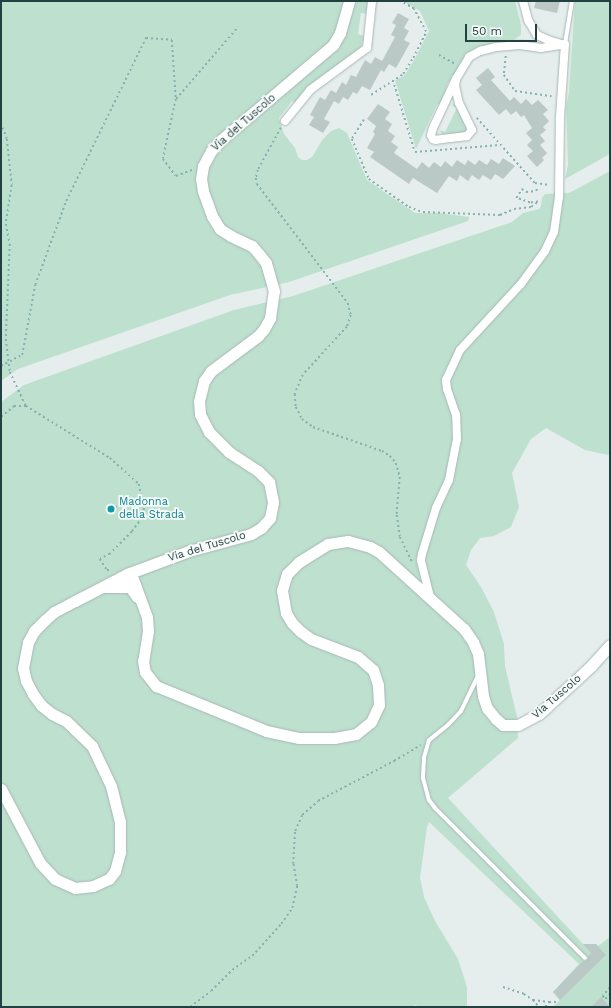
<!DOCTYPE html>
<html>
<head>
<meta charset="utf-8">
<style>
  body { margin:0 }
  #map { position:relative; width:611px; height:1008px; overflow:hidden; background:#e5eeec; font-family:"Work Sans",sans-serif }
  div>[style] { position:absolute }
  .green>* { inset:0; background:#bee0cf }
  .building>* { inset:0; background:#bac9c6 }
  .path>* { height:1.5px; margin-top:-0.75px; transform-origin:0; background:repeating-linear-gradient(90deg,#85b2af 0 2px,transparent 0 5px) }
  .roads { filter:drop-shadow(0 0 1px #a7b7b5) drop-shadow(0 0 1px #a7b7b5) }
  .lane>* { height:4px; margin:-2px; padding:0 2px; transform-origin:2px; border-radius:2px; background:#fff }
  .street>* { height:8px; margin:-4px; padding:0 4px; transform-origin:4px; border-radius:4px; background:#fff }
  .secondary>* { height:11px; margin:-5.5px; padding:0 5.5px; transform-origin:5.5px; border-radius:5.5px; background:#fff }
  .dots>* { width:11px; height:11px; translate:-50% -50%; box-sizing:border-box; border:2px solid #f6faf9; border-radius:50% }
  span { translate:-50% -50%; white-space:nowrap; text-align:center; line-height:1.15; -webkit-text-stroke:3.5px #f6faf9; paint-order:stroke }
  .street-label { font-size:11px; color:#234140 }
  .culture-label { font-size:11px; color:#0d838f }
  .left { translate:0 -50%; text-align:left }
  .frame { position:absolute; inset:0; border:2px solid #234140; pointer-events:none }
  .scale { position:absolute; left:465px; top:24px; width:72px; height:18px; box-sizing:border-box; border:2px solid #234140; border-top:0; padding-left:5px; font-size:12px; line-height:14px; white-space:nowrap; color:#234140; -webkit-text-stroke:3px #f6faf9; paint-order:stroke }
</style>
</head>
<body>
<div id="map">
  <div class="green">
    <div style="clip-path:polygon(1px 1px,368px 1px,368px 14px,361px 13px,358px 34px,364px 36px,359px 53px,337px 65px,296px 104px,292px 101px,279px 118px,284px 134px,295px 148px,298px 157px,302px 160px,307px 160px,312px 157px,323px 139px,331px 131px,339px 128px,347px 133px,367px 180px,415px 213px,439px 213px,469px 217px,468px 221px,289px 282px,230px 295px,18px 369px,1px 381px)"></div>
    <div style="clip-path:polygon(402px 1px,515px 1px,521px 25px,521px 35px,512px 41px,467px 55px,448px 83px,442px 102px,437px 105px,416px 149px,395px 80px,404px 76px,413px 62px,429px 31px,420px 11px)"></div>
    <div style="clip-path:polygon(575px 1px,610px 1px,610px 154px,565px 179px,568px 165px,566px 107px,569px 92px)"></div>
    <div style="clip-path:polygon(454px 103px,469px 129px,465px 133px,443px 135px,439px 130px,445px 132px,457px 108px,452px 105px)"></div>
    <div style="clip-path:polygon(610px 171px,610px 454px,608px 455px,585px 450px,546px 428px,531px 439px,512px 473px,519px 507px,511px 527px,494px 536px,480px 538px,471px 550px,466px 565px,481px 587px,494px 612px,504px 644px,505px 666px,517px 717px,518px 738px,448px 798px,583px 944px,596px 944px,598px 946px,610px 937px,610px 1007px,553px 1007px,560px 1000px,553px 992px,579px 964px,429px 822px,427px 827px,420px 878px,424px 897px,435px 921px,458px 959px,467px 987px,467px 1007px,418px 1007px,416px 1005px,412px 1007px,1px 1007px,1px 402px,24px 385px,234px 310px,293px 296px,512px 222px,523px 213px,539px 209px,541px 206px,542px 198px,545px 194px,569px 193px)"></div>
  </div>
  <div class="building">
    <div style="clip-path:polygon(536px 1px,560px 1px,557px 13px,534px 8px)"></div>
    <div style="clip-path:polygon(398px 13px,409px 19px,404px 28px,409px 31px,404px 40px,410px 43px,396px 68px,389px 64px,384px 72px,381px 70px,370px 90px,362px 86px,357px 94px,353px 92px,348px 100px,343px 97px,339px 104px,334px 101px,324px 119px,330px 122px,323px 133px,309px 125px,314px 117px,310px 115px,320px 97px,325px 100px,331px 90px,336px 93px,342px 82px,346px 85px,351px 75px,356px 77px,365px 60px,371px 64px,375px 57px,382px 61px,395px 37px,391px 35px,396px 25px,392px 23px)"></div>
    <div style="clip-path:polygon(488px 68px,495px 77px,491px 80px,510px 101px,514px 97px,521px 104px,526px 99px,532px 105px,538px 100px,548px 110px,543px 114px,549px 121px,543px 127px,546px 130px,540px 135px,545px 141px,540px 145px,547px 153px,542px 158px,544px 160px,537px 167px,527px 156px,533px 151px,527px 145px,532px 140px,526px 133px,532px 128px,524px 115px,521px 117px,516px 111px,511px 115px,506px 109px,499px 115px,476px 90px,482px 85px,476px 78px)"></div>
    <div style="clip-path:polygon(378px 104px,390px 112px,385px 119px,392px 124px,388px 131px,395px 136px,391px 142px,398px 147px,394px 153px,417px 169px,422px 162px,429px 168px,434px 162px,441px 167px,445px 161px,452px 167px,457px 160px,465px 165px,468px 160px,475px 165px,479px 160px,487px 165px,491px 159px,499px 164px,503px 158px,515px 166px,503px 179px,495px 174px,491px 180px,483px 175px,479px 180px,472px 175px,468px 181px,460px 175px,457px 181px,449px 176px,437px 193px,413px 178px,409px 184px,370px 157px,374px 152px,367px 148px,375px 134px,373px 132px,376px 126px,367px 119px)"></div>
    <div style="clip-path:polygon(583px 944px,596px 944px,606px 955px,560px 1000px,553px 992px,583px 961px,586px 961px,588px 959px,588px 956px,591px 953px)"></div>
    <div style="clip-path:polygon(601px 997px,610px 1007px,591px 1007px)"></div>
  </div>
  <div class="path">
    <div style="left:439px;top:55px;width:18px;rotate:29deg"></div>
    <div style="left:506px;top:56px;width:19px;rotate:96deg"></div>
    <div style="left:504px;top:75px;width:19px;rotate:55deg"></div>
    <div style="left:515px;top:91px;width:37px;rotate:8deg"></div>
    <div style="left:393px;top:80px;width:75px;rotate:73deg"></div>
    <div style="left:415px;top:152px;width:85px;rotate:-4.7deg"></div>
    <div style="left:371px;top:95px;width:38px;rotate:-33deg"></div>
    <div style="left:403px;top:74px;width:19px;rotate:-58deg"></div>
    <div style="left:413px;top:58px;width:29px;rotate:-63deg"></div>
    <div style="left:426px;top:32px;width:26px;rotate:-118deg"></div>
    <div style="left:414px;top:9px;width:16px;rotate:-150deg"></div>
    <div style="left:176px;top:99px;width:94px;rotate:-49.3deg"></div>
    <div style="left:477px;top:118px;width:87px;rotate:48.3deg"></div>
    <div style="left:535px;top:183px;width:15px;rotate:8deg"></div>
    <div style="left:364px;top:120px;width:22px;rotate:122deg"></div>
    <div style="left:352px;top:139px;width:43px;rotate:67deg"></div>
    <div style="left:369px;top:179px;width:49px;rotate:35deg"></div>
    <div style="left:409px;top:207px;width:15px;rotate:20deg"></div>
    <div style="left:423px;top:212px;width:77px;rotate:2.2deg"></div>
    <div style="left:500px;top:215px;width:15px;rotate:-23deg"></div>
    <div style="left:514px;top:209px;width:17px;rotate:-7deg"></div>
    <div style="left:531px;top:207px;width:9px;rotate:-36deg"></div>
    <div style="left:538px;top:202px;width:8px;rotate:173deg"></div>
    <div style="left:530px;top:203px;width:15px;rotate:-160deg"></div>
    <div style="left:516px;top:198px;width:11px;rotate:-56deg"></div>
    <div style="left:522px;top:189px;width:5px;rotate:37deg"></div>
    <div style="left:526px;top:192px;width:10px;rotate:-6deg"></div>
    <div style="left:536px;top:191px;width:3px;rotate:-72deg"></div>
    <div style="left:1px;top:123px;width:17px;rotate:69deg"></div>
    <div style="left:7px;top:139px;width:46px;rotate:83.8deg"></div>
    <div style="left:12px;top:185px;width:39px;rotate:99deg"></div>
    <div style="left:6px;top:224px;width:20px;rotate:79deg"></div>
    <div style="left:10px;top:244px;width:95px;rotate:92.4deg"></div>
    <div style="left:6px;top:339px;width:33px;rotate:83deg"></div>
    <div style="left:10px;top:372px;width:38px;rotate:65deg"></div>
    <div style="left:26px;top:406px;width:99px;rotate:31.8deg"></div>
    <div style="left:110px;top:458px;width:39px;rotate:42deg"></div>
    <div style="left:139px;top:484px;width:31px;rotate:79deg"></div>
    <div style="left:145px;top:514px;width:22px;rotate:126deg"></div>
    <div style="left:132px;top:532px;width:31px;rotate:135deg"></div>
    <div style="left:110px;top:554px;width:11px;rotate:153deg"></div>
    <div style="left:100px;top:559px;width:13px;rotate:58deg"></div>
    <div style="left:107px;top:570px;width:3px"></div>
    <div style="left:281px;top:128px;width:48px;rotate:118.7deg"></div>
    <div style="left:258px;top:170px;width:8px;rotate:104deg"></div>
    <div style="left:256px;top:178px;width:6px;rotate:81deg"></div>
    <div style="left:257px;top:184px;width:150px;rotate:52.6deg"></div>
    <div style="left:348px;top:303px;width:12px;rotate:76deg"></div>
    <div style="left:351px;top:315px;width:13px;rotate:108deg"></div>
    <div style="left:347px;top:327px;width:65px;rotate:132.5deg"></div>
    <div style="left:303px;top:375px;width:21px;rotate:113deg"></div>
    <div style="left:295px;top:394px;width:13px;rotate:86deg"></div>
    <div style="left:296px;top:407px;width:13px;rotate:63deg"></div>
    <div style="left:302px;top:419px;width:14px;rotate:36deg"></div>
    <div style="left:313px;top:427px;width:73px;rotate:19.2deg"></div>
    <div style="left:382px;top:451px;width:9px;rotate:32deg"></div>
    <div style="left:390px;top:456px;width:9px;rotate:49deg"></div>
    <div style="left:396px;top:463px;width:15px;rotate:74deg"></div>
    <div style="left:400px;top:477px;width:38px;rotate:95deg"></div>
    <div style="left:397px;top:515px;width:22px;rotate:82deg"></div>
    <div style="left:400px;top:537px;width:28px;rotate:64deg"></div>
    <div style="left:1px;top:366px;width:24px;rotate:-28deg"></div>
    <div style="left:22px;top:355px;width:71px;rotate:-79.5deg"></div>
    <div style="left:35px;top:285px;width:90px;rotate:-69.7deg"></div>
    <div style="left:66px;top:201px;width:182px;rotate:-63.9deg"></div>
    <div style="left:146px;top:38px;width:26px;rotate:4deg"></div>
    <div style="left:172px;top:40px;width:59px;rotate:86.1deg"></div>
    <div style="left:176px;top:99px;width:61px;rotate:102.2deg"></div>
    <div style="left:163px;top:159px;width:21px;rotate:53deg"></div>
    <div style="left:176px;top:176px;width:17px;rotate:-21deg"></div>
    <div style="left:1px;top:417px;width:17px;rotate:-40deg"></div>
    <div style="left:14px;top:406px;width:12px"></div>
    <div style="left:115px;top:507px;width:28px;rotate:-13deg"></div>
    <div style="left:503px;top:987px;width:22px;rotate:18deg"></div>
    <div style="left:524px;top:994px;width:11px;rotate:34deg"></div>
    <div style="left:533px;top:1000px;width:9px;rotate:49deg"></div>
    <div style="left:610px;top:988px;width:11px;rotate:131deg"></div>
    <div style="left:603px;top:996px;width:4px;rotate:56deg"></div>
    <div style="left:605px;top:999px;width:7px;rotate:-45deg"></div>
    <div style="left:533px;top:1000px;width:16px;rotate:7deg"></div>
    <div style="left:190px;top:1007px;width:26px;rotate:-37deg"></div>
    <div style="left:211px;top:991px;width:30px;rotate:-45deg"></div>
    <div style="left:232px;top:970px;width:24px;rotate:-35deg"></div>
    <div style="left:252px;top:956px;width:43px;rotate:-47.8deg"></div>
    <div style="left:281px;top:924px;width:19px;rotate:-55deg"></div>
    <div style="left:292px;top:908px;width:23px;rotate:-77deg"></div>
    <div style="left:297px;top:886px;width:22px;rotate:-100deg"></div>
    <div style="left:293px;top:864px;width:33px;rotate:-87deg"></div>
    <div style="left:295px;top:831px;width:17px;rotate:-66deg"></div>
    <div style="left:302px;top:815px;width:21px;rotate:-41deg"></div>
    <div style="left:318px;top:801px;width:86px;rotate:-27.8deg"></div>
    <div style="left:394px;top:761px;width:31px;rotate:-31deg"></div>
    <div style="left:545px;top:1007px;width:6px;rotate:-51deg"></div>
    <div style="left:549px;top:1002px;width:9px"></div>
  </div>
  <div class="roads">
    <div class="lane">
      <div style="left:565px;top:44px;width:44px;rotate:-80.8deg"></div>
      <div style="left:477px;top:678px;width:37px;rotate:116deg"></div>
      <div style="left:461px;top:711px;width:18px;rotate:133deg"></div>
      <div style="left:449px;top:724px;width:26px;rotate:141deg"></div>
      <div style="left:429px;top:740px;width:19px;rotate:106deg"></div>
      <div style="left:424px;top:758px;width:20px;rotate:93deg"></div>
      <div style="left:423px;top:778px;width:23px;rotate:75deg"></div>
      <div style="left:429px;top:800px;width:10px;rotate:53deg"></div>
      <div style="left:435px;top:808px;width:212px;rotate:45deg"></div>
    </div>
    <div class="street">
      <div style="left:523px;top:1px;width:20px;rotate:75deg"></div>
      <div style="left:528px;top:20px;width:17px;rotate:59deg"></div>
      <div style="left:537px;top:35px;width:12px;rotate:24deg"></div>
      <div style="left:548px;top:40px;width:14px;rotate:17deg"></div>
      <div style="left:456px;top:79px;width:7px;rotate:98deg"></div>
      <div style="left:455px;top:86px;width:17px;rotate:77deg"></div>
      <div style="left:459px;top:103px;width:30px;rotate:64deg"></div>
      <div style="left:472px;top:130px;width:8px;rotate:130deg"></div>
      <div style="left:467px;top:136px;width:31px;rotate:173deg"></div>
      <div style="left:436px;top:140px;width:3px;rotate:-162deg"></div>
      <div style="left:433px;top:139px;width:4px;rotate:-117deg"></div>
      <div style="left:431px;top:135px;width:7px;rotate:-74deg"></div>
      <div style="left:433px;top:128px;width:54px;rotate:-64.9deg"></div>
      <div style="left:456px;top:79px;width:26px;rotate:-59deg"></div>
      <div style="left:469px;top:57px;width:13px;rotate:-29deg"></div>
      <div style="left:480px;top:51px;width:16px;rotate:-14deg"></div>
      <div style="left:496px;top:47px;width:24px;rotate:-5deg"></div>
      <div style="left:520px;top:45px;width:21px;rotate:8deg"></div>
      <div style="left:541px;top:48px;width:24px;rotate:-9deg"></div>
      <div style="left:285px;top:121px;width:40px;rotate:-51deg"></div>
      <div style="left:310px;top:90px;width:71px;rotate:-36.4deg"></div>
      <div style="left:367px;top:48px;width:47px;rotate:-83.9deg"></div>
      <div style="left:430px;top:597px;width:38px;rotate:-104deg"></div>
      <div style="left:421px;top:560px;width:6px;rotate:-81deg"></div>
      <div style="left:422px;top:554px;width:48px;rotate:-73.1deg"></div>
      <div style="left:436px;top:508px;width:31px;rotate:-65deg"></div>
      <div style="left:449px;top:480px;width:42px;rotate:-79deg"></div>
      <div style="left:457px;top:439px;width:24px;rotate:-92deg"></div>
      <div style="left:456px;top:415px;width:28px;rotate:-109deg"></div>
      <div style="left:447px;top:389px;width:9px;rotate:-96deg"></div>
      <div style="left:446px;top:380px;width:33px;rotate:-65deg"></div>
      <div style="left:460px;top:350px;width:90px;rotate:-47.3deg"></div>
      <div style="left:521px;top:284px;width:41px;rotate:-54deg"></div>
      <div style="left:545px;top:251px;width:21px;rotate:-65deg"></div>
      <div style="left:554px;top:232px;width:35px;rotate:-82deg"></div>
      <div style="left:559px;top:197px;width:80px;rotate:-89.3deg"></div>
      <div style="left:560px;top:117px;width:73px;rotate:-86.1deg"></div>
    </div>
    <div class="secondary">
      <div style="left:121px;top:577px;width:12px;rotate:9deg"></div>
      <div style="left:133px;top:579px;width:40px;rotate:69.8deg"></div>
      <div style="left:147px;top:617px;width:14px;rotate:86deg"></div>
      <div style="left:148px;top:631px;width:30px;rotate:99deg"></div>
      <div style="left:143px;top:661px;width:11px;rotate:80deg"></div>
      <div style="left:145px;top:672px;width:18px;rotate:52deg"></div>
      <div style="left:156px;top:686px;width:119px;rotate:22.2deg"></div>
      <div style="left:266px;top:731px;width:34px;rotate:12deg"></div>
      <div style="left:299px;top:738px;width:35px"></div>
      <div style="left:334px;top:738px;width:22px;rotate:-10deg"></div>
      <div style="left:356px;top:734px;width:19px;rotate:-39deg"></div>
      <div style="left:371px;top:722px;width:19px;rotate:-65deg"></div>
      <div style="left:379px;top:705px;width:20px;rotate:-93deg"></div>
      <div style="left:378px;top:685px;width:16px;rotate:-108deg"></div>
      <div style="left:373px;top:670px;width:20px;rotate:-139deg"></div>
      <div style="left:358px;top:657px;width:50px;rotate:-159deg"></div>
      <div style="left:311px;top:639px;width:12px;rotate:-145deg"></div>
      <div style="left:301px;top:632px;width:13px;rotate:-135deg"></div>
      <div style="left:292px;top:623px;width:12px;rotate:-121deg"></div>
      <div style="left:286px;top:613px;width:23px;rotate:-100deg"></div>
      <div style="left:282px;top:590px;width:17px;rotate:-73deg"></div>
      <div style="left:287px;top:574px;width:17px;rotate:-45deg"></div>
      <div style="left:299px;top:562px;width:34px;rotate:-32deg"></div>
      <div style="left:328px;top:544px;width:20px;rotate:-9deg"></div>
      <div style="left:348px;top:541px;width:23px;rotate:15deg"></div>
      <div style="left:370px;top:547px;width:10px;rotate:29deg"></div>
      <div style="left:379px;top:552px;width:115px;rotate:42.2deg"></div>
      <div style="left:464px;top:629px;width:16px;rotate:55deg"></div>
      <div style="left:473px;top:642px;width:13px;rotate:67deg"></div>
      <div style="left:478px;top:654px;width:42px;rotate:83.2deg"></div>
      <div style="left:483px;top:696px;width:13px;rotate:72deg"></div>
      <div style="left:487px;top:708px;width:14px;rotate:51deg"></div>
      <div style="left:496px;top:719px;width:9px;rotate:41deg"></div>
      <div style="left:503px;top:725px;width:15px"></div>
      <div style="left:518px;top:725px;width:24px;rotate:-28deg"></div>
      <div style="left:539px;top:714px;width:71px;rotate:-42.7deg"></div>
      <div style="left:591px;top:666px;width:28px;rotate:-48deg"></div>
      <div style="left:105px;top:587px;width:25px"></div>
      <div style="left:130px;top:587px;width:12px;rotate:55deg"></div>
      <div style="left:1px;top:789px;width:84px;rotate:62.2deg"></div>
      <div style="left:40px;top:863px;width:22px;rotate:47deg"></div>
      <div style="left:55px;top:879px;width:22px;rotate:24deg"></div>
      <div style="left:75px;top:888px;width:18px;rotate:-6deg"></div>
      <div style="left:93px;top:886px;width:17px;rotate:-24deg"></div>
      <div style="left:109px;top:879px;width:10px;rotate:-53deg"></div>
      <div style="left:115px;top:871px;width:20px;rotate:-75deg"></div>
      <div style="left:120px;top:852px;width:30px;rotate:-90deg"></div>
      <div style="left:120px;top:822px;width:37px;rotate:-104deg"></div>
      <div style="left:111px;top:786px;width:44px;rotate:-115.4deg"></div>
      <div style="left:92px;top:746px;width:36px;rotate:-136deg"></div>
      <div style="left:66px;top:721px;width:16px;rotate:-153deg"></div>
      <div style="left:52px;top:714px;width:14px;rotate:-141deg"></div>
      <div style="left:41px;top:705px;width:14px;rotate:-126deg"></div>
      <div style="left:33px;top:694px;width:15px;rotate:-118deg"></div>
      <div style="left:26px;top:681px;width:13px;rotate:-103deg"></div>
      <div style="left:23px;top:668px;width:26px;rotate:-79deg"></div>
      <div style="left:28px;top:642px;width:13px;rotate:-61deg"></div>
      <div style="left:34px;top:631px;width:16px;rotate:-45deg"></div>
      <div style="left:45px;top:620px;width:12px;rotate:-42deg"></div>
      <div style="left:54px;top:612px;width:24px;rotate:-28deg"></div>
      <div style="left:75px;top:601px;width:59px;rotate:-27.4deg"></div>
      <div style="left:127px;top:574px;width:66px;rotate:-20.4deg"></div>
      <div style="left:189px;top:551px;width:64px;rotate:-15.3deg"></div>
      <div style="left:251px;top:534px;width:12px;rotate:-31deg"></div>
      <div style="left:261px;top:528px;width:13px;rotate:-48deg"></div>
      <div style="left:270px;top:518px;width:16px;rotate:-79deg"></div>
      <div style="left:273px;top:502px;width:20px;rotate:-101deg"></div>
      <div style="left:269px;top:482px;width:16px;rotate:-135deg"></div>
      <div style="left:258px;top:471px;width:35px;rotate:-147deg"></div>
      <div style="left:229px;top:452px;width:28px;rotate:-135deg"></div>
      <div style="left:209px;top:432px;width:20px;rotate:-117deg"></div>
      <div style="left:200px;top:414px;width:13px;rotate:-94deg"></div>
      <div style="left:199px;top:401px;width:21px;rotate:-76deg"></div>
      <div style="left:204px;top:381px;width:12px;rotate:-55deg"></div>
      <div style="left:211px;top:371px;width:59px;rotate:-36.7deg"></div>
      <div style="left:258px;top:336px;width:9px;rotate:-49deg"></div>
      <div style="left:264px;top:329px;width:13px;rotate:-61deg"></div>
      <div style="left:270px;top:318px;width:27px;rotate:-82deg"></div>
      <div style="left:274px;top:291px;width:29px;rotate:-106deg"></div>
      <div style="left:266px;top:263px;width:11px;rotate:-128deg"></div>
      <div style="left:259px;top:254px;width:11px;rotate:-131deg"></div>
      <div style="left:252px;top:246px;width:23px;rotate:-155deg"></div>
      <div style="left:231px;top:236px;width:13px;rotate:-148deg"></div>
      <div style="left:220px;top:229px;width:15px;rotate:-122deg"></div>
      <div style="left:212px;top:216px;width:27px;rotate:-110deg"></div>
      <div style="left:203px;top:191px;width:12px;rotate:-99deg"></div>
      <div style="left:201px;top:179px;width:13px;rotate:-81deg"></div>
      <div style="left:203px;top:166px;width:17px;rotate:-62deg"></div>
      <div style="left:211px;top:151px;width:15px;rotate:-48deg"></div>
      <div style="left:221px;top:140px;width:147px;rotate:-40.3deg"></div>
      <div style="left:333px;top:45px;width:14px;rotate:-60deg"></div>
      <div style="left:340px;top:33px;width:33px;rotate:-74deg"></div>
    </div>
  </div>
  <div class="dots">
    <div style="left:111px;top:509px;background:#0f9aa8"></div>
  </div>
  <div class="street-label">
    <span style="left:244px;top:123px;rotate:-41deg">Via del Tuscolo</span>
    <span style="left:207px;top:547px;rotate:-17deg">Via del Tuscolo</span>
    <span style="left:557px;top:697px;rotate:-41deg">Via Tuscolo</span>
  </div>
  <div class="culture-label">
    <span class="left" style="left:119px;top:509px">Madonna<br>della Strada</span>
  </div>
  <div class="frame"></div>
  <div class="scale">50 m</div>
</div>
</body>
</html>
